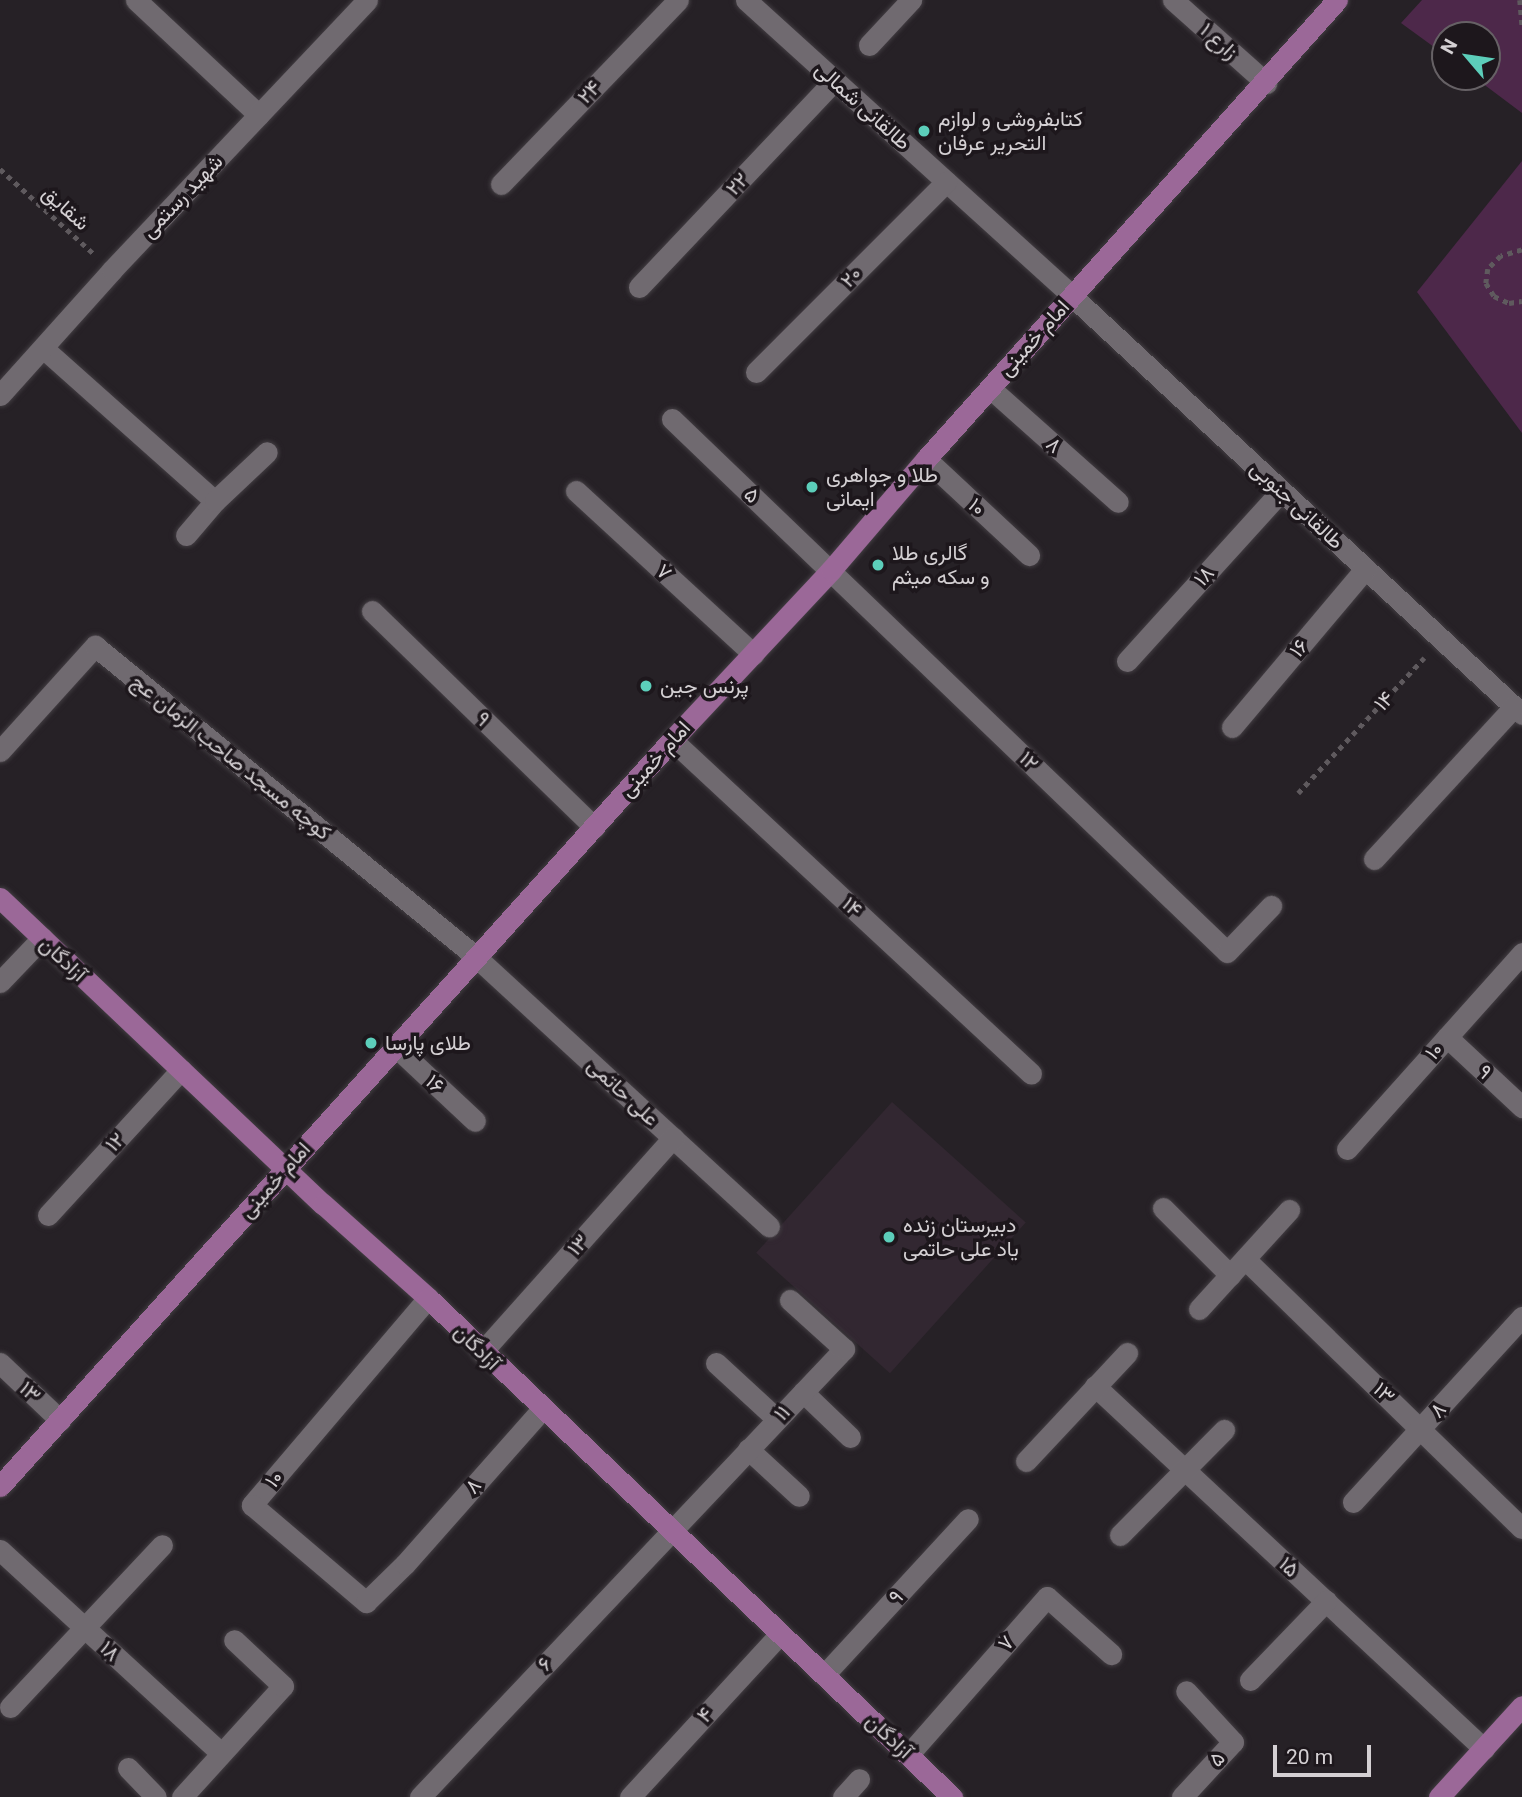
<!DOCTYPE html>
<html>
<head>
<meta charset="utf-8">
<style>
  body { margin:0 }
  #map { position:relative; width:1522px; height:1797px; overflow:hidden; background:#262126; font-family:Roboto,Vazirmatn,sans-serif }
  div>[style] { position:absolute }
  .built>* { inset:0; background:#322731; transform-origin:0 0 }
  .green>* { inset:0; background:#4d284a }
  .path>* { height:4.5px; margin-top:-2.25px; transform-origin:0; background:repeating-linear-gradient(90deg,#5f5a5e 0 5px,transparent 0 10px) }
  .roads { filter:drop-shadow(0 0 2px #423d42) drop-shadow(0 0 2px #423d42) }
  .minor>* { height:21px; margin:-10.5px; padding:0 10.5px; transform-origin:10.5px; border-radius:10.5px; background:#706a70 }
  .major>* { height:21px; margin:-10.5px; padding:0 10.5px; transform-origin:10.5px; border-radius:10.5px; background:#9b6898 }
  .dots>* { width:19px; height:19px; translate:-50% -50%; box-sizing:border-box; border:4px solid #1d171c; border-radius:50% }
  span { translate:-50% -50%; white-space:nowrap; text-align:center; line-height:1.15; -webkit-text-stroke:7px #1d171c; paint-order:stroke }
  .street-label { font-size:21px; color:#d4d0d3 }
  .poi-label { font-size:21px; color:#d4d0d3 }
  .left { translate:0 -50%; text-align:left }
  .north { position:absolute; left:1431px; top:21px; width:70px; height:70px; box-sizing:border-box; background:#1d171c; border:2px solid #666165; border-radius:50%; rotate:299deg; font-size:19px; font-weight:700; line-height:28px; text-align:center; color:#d4d0d3 }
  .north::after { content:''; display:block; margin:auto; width:24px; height:32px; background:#5cceba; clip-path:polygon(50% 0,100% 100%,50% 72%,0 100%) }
  .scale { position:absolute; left:1273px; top:1745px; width:98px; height:32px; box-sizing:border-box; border:4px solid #d4d0d3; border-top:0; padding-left:9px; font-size:21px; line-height:24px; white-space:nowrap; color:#d4d0d3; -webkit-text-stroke:5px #1d171c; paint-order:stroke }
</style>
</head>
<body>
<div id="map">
  <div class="built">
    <div style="left:892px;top:1102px;width:180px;height:203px;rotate:42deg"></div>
  </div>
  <div class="green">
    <div style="clip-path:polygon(1422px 0,1522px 0,1522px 113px,1474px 77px,1487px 77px,1487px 35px,1445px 35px,1445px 55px,1401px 23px)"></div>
    <div style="clip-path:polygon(1522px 161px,1522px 433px,1417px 292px)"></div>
  </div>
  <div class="path">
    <div style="left:1520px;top:0;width:25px;rotate:85deg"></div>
    <div style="left:0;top:169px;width:125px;rotate:42.1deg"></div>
    <div style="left:1522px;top:250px;width:22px;rotate:164deg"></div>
    <div style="left:1501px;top:256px;width:18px;rotate:135deg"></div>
    <div style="left:1488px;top:269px;width:14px;rotate:98deg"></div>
    <div style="left:1486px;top:283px;width:15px;rotate:58deg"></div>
    <div style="left:1494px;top:296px;width:17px;rotate:25deg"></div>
    <div style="left:1509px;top:303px;width:13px;rotate:-9deg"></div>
    <div style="left:1298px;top:793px;width:185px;rotate:-47deg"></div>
  </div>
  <div class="roads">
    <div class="minor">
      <div style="left:136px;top:0;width:168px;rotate:43.1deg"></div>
      <div style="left:746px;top:0;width:440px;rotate:42.2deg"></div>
      <div style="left:1072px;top:296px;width:614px;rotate:42.89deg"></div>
      <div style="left:1173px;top:0;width:125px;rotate:41.7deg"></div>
      <div style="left:869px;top:45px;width:62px;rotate:-47deg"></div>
      <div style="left:501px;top:184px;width:255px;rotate:-46.1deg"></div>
      <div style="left:639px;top:287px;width:285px;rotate:-46.6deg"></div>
      <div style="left:43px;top:348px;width:230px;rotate:41.7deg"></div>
      <div style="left:756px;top:372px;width:269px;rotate:-45deg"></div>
      <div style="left:990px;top:388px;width:171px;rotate:41.7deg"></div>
      <div style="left:0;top:395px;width:168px;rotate:-48.1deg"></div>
      <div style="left:112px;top:270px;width:371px;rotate:-46.6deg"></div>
      <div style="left:672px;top:419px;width:769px;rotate:43.84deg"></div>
      <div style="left:1227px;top:952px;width:64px;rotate:-46.3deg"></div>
      <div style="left:926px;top:459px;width:141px;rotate:43deg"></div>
      <div style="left:576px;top:491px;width:241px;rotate:42.6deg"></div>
      <div style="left:186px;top:535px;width:45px;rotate:-49.5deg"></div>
      <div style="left:215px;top:501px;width:71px;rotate:-43.3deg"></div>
      <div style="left:372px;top:611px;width:310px;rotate:44.2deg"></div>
      <div style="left:1127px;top:661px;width:229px;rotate:-47.8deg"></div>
      <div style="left:1232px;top:727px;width:207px;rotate:-49.9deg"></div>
      <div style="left:672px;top:740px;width:490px;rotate:42.9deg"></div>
      <div style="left:0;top:751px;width:142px;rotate:-47.9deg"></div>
      <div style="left:95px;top:646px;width:492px;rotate:39.2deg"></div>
      <div style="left:476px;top:957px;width:398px;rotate:42.6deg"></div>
      <div style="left:1374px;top:859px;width:207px;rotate:-47.4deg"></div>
      <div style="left:0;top:982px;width:61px;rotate:-46.3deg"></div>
      <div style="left:1447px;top:1037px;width:103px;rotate:43deg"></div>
      <div style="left:396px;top:1047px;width:108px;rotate:43.1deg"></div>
      <div style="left:1347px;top:1149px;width:263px;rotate:-48.2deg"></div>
      <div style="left:1163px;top:1208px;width:95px;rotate:45deg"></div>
      <div style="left:48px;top:1215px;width:197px;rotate:-47.5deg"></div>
      <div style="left:1245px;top:1259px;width:386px;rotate:44.2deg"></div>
      <div style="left:428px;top:1298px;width:272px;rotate:130.4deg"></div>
      <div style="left:252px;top:1505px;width:150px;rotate:40.4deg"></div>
      <div style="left:366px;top:1602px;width:54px;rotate:-44.3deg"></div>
      <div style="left:405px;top:1564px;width:207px;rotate:-48.5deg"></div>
      <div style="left:1199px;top:1309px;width:134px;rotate:-47.7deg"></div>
      <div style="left:482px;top:1352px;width:287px;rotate:-48.3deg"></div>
      <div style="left:0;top:1363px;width:83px;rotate:43.5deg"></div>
      <div style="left:716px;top:1363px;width:83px;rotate:42.6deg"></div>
      <div style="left:1095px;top:1386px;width:532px;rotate:43.02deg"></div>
      <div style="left:803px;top:1392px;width:65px;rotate:43.8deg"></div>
      <div style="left:748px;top:1449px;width:69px;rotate:42.7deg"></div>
      <div style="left:1026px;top:1461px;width:148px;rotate:-46.9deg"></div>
      <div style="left:1353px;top:1502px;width:251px;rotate:-47.6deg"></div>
      <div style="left:1120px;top:1535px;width:148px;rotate:-45.3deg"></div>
      <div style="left:0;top:1550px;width:300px;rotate:42.6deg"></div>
      <div style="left:824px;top:1675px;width:212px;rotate:-47.3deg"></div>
      <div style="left:1250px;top:1680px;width:110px;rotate:-46.1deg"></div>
      <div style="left:10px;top:1707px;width:222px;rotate:-46.8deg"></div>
      <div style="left:909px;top:1754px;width:209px;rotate:-48.7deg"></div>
      <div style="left:1047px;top:1597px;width:86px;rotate:41.7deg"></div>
      <div style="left:128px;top:1768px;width:40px;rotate:46deg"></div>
      <div style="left:182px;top:1797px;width:150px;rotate:-47.7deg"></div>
      <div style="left:283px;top:1686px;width:67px;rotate:-136.8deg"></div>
      <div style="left:420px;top:1797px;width:617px;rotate:-46.58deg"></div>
      <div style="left:844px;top:1349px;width:73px;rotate:-137.8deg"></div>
      <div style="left:630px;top:1797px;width:222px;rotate:-47.4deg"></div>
      <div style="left:843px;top:1797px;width:24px;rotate:-48deg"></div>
      <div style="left:1182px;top:1797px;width:75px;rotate:-47.2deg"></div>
      <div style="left:1233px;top:1742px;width:69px;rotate:-132.7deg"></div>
    </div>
    <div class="major">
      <div style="left:0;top:898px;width:445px;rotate:43.5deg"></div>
      <div style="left:323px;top:1204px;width:141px;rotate:41.8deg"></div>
      <div style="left:428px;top:1298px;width:724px;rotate:43.6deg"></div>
      <div style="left:0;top:1486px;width:1004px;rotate:-47.99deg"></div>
      <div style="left:672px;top:740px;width:233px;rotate:-46.9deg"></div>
      <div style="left:831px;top:570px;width:146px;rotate:-49.4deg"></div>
      <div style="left:926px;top:459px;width:616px;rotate:-48.16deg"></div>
      <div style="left:1439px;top:1797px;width:123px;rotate:-47.6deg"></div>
    </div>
  </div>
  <div class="dots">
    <div style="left:924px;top:131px;background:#5cceba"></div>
    <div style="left:812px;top:487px;background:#5cceba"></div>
    <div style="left:878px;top:565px;background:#5cceba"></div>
    <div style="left:646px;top:686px;background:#5cceba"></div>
    <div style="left:371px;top:1043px;background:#5cceba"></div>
    <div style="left:889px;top:1237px;background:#5cceba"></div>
  </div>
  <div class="street-label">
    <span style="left:1219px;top:41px;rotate:42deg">زارع ۱</span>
    <span style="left:589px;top:92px;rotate:-46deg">۲۴</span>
    <span style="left:863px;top:106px;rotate:42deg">طالقانی شمالی</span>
    <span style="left:737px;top:184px;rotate:-47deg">۲۲</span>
    <span style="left:182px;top:196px;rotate:-46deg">شهید رستمی</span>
    <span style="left:66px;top:208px;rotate:42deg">شقایق</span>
    <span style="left:851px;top:277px;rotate:-45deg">۲۰</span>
    <span style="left:1034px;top:338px;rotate:-48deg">امام خمینی</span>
    <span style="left:1054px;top:445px;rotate:42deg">۸</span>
    <span style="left:752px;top:495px;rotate:44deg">۵</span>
    <span style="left:1297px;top:505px;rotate:43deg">طالقانی جنوبی</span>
    <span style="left:977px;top:507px;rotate:43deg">۱۰</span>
    <span style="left:664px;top:572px;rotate:43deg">۷</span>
    <span style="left:1204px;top:576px;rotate:-48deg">۱۸</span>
    <span style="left:1299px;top:648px;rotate:-50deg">۱۶</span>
    <span style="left:1384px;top:701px;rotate:-47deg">۱۴</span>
    <span style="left:483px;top:719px;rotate:44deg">۹</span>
    <span style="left:231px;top:757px;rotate:39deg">کوچه مسجد صاحب الزمان عج</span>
    <span style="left:655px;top:759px;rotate:-48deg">امام خمینی</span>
    <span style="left:1029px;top:761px;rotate:44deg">۱۲</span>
    <span style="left:852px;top:907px;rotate:43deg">۱۴</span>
    <span style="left:63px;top:959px;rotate:43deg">آزادگان</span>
    <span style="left:1434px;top:1051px;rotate:-48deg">۱۰</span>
    <span style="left:1485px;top:1072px;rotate:43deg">۹</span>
    <span style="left:435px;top:1084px;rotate:43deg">۱۶</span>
    <span style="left:623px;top:1092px;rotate:43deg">علی حاتمی</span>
    <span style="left:115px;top:1142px;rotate:-47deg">۱۲</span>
    <span style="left:275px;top:1180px;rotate:-48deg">امام خمینی</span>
    <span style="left:578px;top:1245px;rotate:-48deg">۱۳</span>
    <span style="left:477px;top:1347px;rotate:45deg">آزادگان</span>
    <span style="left:30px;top:1392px;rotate:43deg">۱۳</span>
    <span style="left:1384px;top:1393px;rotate:44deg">۱۳</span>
    <span style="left:1438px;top:1410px;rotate:-48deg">۸</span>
    <span style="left:782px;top:1413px;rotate:-46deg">۱۱</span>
    <span style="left:274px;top:1479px;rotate:-50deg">۱۰</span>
    <span style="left:473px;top:1486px;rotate:-49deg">۸</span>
    <span style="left:1289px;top:1567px;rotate:43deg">۱۵</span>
    <span style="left:896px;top:1597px;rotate:-47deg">۹</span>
    <span style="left:1006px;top:1643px;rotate:-49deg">۷</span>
    <span style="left:110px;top:1651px;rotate:43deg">۱۸</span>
    <span style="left:545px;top:1664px;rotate:-47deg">۶</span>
    <span style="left:705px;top:1715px;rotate:-47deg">۴</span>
    <span style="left:889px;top:1736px;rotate:43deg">آزادگان</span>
    <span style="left:1217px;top:1759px;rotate:-47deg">۵</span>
  </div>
  <div class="poi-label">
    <span class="left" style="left:938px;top:131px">کتابفروشی و لوازم<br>التحریر عرفان</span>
    <span class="left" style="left:826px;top:487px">طلا و جواهری<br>ایمانی</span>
    <span class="left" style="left:892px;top:565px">گالری طلا<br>و سکه میثم</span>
    <span class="left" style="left:660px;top:686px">پرنس جین</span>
    <span class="left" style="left:385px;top:1043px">طلای پارسا</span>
    <span class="left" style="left:903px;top:1237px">دبیرستان زنده<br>یاد علی حاتمی</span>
  </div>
  <div class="north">N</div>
  <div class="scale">20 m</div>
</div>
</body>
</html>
